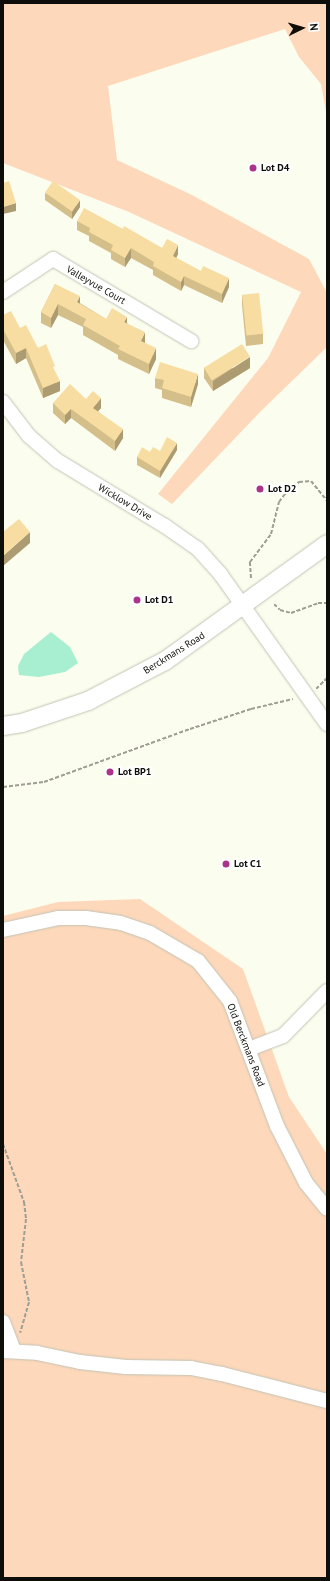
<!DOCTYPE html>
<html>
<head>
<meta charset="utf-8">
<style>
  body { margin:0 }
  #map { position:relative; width:330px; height:1581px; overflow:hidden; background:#fbfdee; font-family:"PT Sans",sans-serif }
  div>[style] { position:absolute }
  .green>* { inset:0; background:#fed8ba }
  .water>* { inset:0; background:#a8efd2 }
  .path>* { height:2px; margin-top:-1px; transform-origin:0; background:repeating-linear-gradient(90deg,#9d9f94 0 4px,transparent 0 6px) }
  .roads { filter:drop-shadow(0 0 1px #c2c4b6) drop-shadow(0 0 1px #c2c4b6) }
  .minor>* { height:14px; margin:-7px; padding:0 7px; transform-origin:7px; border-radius:7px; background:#fff }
  .major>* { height:18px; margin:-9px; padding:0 9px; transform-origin:9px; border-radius:9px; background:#fff }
  .wall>* { inset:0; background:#d4be8a }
  .shaded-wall>* { inset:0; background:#ad9b71 }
  .building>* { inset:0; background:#f7dda1; transform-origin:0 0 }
  .dots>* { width:11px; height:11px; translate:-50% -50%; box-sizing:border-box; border:2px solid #fff; border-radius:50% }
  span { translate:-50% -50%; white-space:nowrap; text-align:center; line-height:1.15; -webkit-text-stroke:4px #fff; paint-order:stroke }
  .poi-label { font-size:10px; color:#0d0d09; font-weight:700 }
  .left { translate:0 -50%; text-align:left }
  .street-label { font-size:10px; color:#0d0d09 }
  .frame { position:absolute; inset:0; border:4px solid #0d0d09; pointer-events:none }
  .north { position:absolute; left:282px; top:8px; width:40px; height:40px; -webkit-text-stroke:3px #fff; paint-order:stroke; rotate:85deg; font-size:11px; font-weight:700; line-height:16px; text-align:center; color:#0d0d09 }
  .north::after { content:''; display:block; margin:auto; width:14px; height:18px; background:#0d0d09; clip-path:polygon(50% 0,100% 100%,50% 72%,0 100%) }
</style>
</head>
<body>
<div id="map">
  <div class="green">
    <div style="clip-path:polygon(3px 3px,327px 3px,327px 117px,321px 84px,299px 57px,285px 29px,108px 86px,117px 160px,192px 195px,309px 259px,327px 293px,327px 347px,260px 412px,172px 504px,158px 494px,268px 358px,301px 292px,129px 212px,3px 163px)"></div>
    <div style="clip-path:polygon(140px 899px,243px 969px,289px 1097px,327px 1154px,327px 1578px,3px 1578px,3px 916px,58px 902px)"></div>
  </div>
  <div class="water">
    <div style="clip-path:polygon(51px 632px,70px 647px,78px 663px,65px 672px,39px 677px,19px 675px,18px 666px,24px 654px)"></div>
  </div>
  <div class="path">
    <div style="left:251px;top:578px;width:16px;rotate:-94deg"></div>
    <div style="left:250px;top:562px;width:35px;rotate:-53deg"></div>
    <div style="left:271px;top:534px;width:33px;rotate:-76deg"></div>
    <div style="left:279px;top:502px;width:9px;rotate:-54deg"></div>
    <div style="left:284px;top:495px;width:20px;rotate:-41deg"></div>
    <div style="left:299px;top:482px;width:12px;rotate:-5deg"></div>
    <div style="left:311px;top:481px;width:26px;rotate:51deg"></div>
    <div style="left:274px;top:604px;width:8px;rotate:45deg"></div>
    <div style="left:280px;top:610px;width:11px;rotate:15deg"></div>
    <div style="left:291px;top:613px;width:29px;rotate:-20deg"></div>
    <div style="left:318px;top:603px;width:9px"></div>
    <div style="left:316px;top:689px;width:16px;rotate:-45deg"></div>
    <div style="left:3px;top:787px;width:41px;rotate:-7deg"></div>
    <div style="left:44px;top:782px;width:155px;rotate:-20deg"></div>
    <div style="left:190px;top:729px;width:64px;rotate:-18.2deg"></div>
    <div style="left:251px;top:709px;width:43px;rotate:-13.4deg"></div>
    <div style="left:3px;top:1144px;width:62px;rotate:70.1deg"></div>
    <div style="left:24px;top:1202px;width:17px;rotate:83deg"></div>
    <div style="left:26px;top:1219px;width:43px;rotate:96.6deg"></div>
    <div style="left:21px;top:1262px;width:41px;rotate:78.7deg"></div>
    <div style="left:29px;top:1302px;width:32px;rotate:106deg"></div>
  </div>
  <div class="roads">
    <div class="minor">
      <div style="left:3px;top:292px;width:60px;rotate:-33.4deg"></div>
      <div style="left:53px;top:259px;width:161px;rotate:30.7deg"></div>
      <div style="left:3px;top:402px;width:43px;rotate:52.6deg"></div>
      <div style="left:29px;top:436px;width:38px;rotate:41deg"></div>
      <div style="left:58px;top:461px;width:125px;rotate:31.3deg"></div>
      <div style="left:165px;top:526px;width:39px;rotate:35deg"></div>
      <div style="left:197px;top:548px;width:36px;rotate:48deg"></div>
      <div style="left:221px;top:575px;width:183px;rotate:54.6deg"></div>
      <div style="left:3px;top:930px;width:56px;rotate:-12.3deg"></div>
      <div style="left:58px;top:918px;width:28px"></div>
      <div style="left:86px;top:918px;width:35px;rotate:8deg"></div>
      <div style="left:121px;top:923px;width:31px;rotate:19deg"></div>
      <div style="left:150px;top:933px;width:56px;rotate:30.3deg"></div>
      <div style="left:198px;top:961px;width:51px;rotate:51.3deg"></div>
      <div style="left:230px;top:1001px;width:134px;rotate:69.4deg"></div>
      <div style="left:277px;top:1126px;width:64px;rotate:63deg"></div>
      <div style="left:306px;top:1183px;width:33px;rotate:51deg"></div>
      <div style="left:249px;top:1049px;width:36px;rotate:-21deg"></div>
      <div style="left:283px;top:1036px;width:63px;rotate:-45.6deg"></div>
      <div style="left:3px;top:1322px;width:31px;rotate:69deg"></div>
      <div style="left:3px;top:1351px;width:34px;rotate:3deg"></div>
      <div style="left:37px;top:1353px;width:44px;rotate:11.8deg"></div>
      <div style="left:80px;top:1362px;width:46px;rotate:6.2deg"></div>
      <div style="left:126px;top:1367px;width:65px;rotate:0.9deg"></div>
      <div style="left:191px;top:1368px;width:32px;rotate:11deg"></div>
      <div style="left:222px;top:1374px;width:108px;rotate:14.4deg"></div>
    </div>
    <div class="major">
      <div style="left:3px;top:726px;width:19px;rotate:-9deg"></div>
      <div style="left:22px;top:723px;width:70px;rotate:-18.4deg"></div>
      <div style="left:88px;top:701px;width:87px;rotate:-27.5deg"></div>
      <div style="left:165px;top:661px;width:200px;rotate:-35.8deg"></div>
    </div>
  </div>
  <div class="wall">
    <div style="clip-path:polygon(45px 193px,80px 207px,72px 219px,45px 200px)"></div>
    <div style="clip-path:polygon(77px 221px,123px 229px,162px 248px,178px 254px,176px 258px,229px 287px,222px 303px,184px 285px,181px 291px,153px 275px,153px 270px,131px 258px,125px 267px,111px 259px,111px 253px,89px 241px,89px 236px,77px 230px)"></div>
    <div style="clip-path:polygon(55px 284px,80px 303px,106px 319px,127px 323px,145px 343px,156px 359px,149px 374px,118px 359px,118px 355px,83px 335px,83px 327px,58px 315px,51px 328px,41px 323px,41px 312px)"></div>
    <div style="clip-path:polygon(242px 295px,263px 334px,263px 344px,246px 346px,242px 305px)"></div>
    <div style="clip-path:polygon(3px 315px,20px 328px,38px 348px,60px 391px,43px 398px,26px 358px,16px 364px,3px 340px)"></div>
    <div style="clip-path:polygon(204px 368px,250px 368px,213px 391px,204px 378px)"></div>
    <div style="clip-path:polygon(155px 378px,198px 384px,191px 407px,162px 398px,162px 390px,155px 388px)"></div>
    <div style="clip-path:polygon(86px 399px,101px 408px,98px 411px,123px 438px,115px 451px,71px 418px,65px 424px,53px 413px,53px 403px)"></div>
    <div style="clip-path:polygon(177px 450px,160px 478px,137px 465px,137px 457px,150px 452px)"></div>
  </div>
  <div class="shaded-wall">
    <div style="clip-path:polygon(80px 200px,80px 207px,72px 219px,72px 212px)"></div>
    <div style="clip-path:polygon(16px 203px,16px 211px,3px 214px,3px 207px)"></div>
    <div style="clip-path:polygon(178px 245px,178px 254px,173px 265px,173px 256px)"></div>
    <div style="clip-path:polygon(131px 248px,131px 258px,125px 267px,125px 258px)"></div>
    <div style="clip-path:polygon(184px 276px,184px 285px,181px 291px,181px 282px)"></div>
    <div style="clip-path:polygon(229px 278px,229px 287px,222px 303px,222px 294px)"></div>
    <div style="clip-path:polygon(80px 296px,80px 306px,77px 302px)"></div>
    <div style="clip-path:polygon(58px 304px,58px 315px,51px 328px,51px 318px)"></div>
    <div style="clip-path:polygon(127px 317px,127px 327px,124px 322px)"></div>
    <div style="clip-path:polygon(145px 332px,145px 343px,141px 351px,141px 341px)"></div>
    <div style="clip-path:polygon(26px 348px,26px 358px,16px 364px,16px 353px)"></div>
    <div style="clip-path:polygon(156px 348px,156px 359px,149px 374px,149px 364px)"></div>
    <div style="clip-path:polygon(250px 357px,250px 368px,213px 391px,213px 381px)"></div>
    <div style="clip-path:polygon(198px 374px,198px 384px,191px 407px,191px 397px)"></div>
    <div style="clip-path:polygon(60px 381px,60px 391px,43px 398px,43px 388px)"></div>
    <div style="clip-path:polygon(101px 398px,101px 408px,93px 417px,93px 408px)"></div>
    <div style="clip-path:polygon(71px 409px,71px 418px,65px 424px,65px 415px)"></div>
    <div style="clip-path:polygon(123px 429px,123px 438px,115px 451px,115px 441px)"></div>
    <div style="clip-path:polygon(177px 443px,177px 450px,160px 478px,160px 471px)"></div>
    <div style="clip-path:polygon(30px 532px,30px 543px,3px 566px,3px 556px)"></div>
  </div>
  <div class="building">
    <div style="clip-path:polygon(9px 181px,16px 203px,3px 207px,3px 183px)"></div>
    <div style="left:53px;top:181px;width:33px;height:14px;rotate:35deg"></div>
    <div style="clip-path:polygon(84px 208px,123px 229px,124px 226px,162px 248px,167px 239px,178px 245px,173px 256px,201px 271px,203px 266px,229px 278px,222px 294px,184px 276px,181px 282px,153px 266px,154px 262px,131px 248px,125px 258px,111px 250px,113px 245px,89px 232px,90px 228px,77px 221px)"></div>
    <div style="clip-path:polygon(55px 284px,80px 296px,77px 302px,106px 319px,112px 308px,127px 317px,124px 322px,145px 332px,141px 341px,156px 348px,149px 364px,118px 349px,120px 346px,83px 325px,86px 319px,58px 304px,51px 318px,41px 312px)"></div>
    <div style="left:259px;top:293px;width:41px;height:17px;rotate:84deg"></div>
    <div style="clip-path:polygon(11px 311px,20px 328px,26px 325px,38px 348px,46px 344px,55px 366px,53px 367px,60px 381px,43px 388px,26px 348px,16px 353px,3px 329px,3px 315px)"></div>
    <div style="left:242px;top:344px;width:15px;height:45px;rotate:58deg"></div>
    <div style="clip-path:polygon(160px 362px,198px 374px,191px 397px,162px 388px,164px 380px,155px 378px)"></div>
    <div style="clip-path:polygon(70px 384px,86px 399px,93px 391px,101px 398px,93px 408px,123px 429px,115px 441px,71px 409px,65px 415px,53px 403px)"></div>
    <div style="clip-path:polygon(167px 437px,177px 443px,160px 471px,137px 457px,142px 447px,150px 452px,153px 447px,160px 451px)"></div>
    <div style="clip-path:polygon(19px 519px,30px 532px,3px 556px,3px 532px)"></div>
  </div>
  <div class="dots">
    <div style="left:253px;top:168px;background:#aa338b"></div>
    <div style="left:260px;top:489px;background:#aa338b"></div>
    <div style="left:137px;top:600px;background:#aa338b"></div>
    <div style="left:110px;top:772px;background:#aa338b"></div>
    <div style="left:226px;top:864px;background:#aa338b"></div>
  </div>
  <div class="poi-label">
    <span class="left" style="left:261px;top:168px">Lot D4</span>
    <span class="left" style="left:268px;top:489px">Lot D2</span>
    <span class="left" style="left:145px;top:600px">Lot D1</span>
    <span class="left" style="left:118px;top:772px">Lot BP1</span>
    <span class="left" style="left:234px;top:864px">Lot C1</span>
  </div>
  <div class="street-label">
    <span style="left:96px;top:285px;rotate:30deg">Valleyvue Court</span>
    <span style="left:125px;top:502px;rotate:31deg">Wicklow Drive</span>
    <span style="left:174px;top:653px;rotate:-32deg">Berckmans Road</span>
    <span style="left:246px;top:1045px;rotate:69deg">Old Berckmans Road</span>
  </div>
  <div class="frame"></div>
  <div class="north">N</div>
</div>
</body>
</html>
